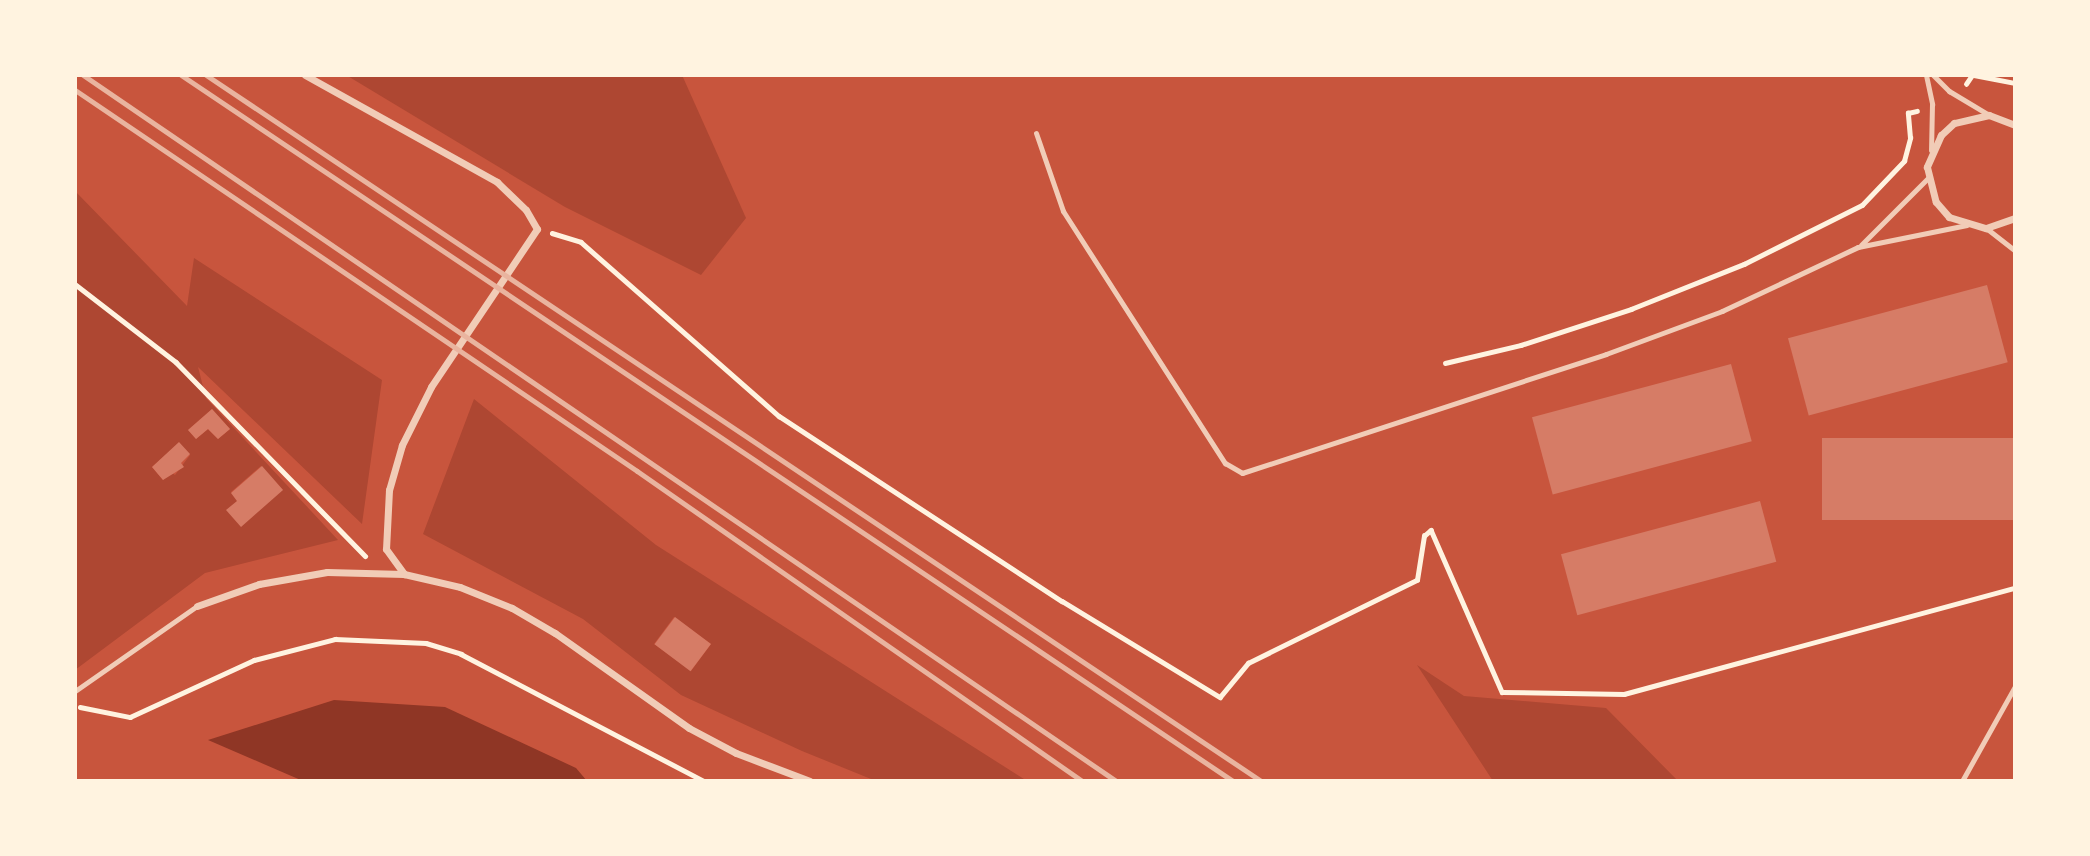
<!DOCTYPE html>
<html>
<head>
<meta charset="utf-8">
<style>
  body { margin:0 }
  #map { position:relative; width:2090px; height:856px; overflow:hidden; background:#c8553d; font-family:Rubik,sans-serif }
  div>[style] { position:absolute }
  .green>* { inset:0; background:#ae4732 }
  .water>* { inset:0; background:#8f3625 }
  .building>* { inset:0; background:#d67c66; transform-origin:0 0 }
  .path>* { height:4.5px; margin:-2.25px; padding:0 2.25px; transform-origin:2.25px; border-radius:2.25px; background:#fff3e0 }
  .service>* { height:5px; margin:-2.5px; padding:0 2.5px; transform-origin:2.5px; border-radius:2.5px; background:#f1ccb7 }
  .minor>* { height:7px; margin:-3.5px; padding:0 3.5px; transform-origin:3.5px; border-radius:3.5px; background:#f1ccb7 }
  .rail>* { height:5px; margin:-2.5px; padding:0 2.5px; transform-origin:2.5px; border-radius:2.5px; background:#e9b49f }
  span { translate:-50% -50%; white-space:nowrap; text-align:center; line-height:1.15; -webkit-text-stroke:7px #fff3e0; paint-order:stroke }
  .frame { position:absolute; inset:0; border:77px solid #fff3e0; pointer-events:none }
</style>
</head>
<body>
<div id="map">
  <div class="green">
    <div style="clip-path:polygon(346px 75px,682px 75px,746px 218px,701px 275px,565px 207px)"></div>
    <div style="clip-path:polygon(evenodd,75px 191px,187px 306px,194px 258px,382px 380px,362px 524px,198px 367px,206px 398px,338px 540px,205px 573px,75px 670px,75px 191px,212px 409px,230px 429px,218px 439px,208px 429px,196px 439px,188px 430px,212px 409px,75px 191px,179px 443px,190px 455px,175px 475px,171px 472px,163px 480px,152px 467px,179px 443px,75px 191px,261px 466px,283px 490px,237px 501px,231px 492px,261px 466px)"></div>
    <div style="clip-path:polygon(evenodd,474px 399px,656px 545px,1027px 781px,876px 781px,802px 751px,681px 695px,583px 619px,423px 534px,474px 399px,674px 617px,711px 644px,691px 671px,654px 644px,674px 617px)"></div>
    <div style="clip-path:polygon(1417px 665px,1464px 696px,1606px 708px,1678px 781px,1493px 781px)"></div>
  </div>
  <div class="water">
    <div style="clip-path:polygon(334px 700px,445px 707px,576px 768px,587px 781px,303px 781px,208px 740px)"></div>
  </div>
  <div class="building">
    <div style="left:1987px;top:285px;width:80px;height:206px;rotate:75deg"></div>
    <div style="left:1731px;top:364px;width:80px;height:206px;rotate:75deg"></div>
    <div style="clip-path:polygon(212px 409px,230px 429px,218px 439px,208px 429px,196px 439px,188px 430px)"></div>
    <div style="left:2015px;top:438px;width:82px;height:193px;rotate:90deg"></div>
    <div style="clip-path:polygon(179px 442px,190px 454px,181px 463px,184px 467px,163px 480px,152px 467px)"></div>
    <div style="clip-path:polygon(262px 466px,283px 490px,241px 527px,226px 510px,237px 501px,231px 493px)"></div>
    <div style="left:1760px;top:501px;width:63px;height:206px;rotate:75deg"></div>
    <div style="left:675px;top:617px;width:45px;height:34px;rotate:37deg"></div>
  </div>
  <div class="path">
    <div style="left:1974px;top:75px;width:42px;rotate:11deg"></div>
    <div style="left:1966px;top:84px;width:11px;rotate:-56deg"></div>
    <div style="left:552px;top:233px;width:30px;rotate:17deg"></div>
    <div style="left:581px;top:242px;width:264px;rotate:41.3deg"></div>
    <div style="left:779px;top:416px;width:338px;rotate:33.2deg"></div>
    <div style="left:1062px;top:601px;width:185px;rotate:31.3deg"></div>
    <div style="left:1220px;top:697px;width:44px;rotate:-50.5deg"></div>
    <div style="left:1248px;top:663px;width:188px;rotate:-26.2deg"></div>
    <div style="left:1417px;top:580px;width:45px;rotate:-81deg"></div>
    <div style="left:1424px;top:536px;width:9px;rotate:-41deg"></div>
    <div style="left:1431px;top:530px;width:177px;rotate:66.3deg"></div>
    <div style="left:1502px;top:692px;width:122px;rotate:0.9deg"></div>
    <div style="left:1624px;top:694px;width:405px;rotate:-15.2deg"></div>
    <div style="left:75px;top:284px;width:128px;rotate:37.7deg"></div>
    <div style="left:176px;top:362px;width:271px;rotate:45.7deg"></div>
    <div style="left:1445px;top:363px;width:78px;rotate:-13.3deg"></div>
    <div style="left:1521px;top:345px;width:116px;rotate:-18.1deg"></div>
    <div style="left:1631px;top:309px;width:122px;rotate:-21.7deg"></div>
    <div style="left:1744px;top:264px;width:132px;rotate:-26.6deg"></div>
    <div style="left:1862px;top:205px;width:61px;rotate:-46.3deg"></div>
    <div style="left:1904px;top:161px;width:24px;rotate:-75deg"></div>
    <div style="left:1910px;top:138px;width:25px;rotate:-95deg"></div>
    <div style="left:1908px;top:113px;width:9px;rotate:-13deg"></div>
    <div style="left:80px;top:707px;width:51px;rotate:11.3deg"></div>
    <div style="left:130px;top:717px;width:136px;rotate:-24.7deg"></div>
    <div style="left:254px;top:660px;width:84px;rotate:-14.5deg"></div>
    <div style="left:335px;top:639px;width:91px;rotate:2.5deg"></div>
    <div style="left:426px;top:643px;width:37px;rotate:17deg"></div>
    <div style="left:461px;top:654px;width:274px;rotate:27.6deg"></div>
  </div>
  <div class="service">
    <div style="left:1926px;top:75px;width:30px;rotate:78deg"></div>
    <div style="left:1932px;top:104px;width:46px;rotate:91.2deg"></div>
    <div style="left:1933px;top:75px;width:23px;rotate:45deg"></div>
    <div style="left:1949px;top:91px;width:47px;rotate:31deg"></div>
    <div style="left:1036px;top:133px;width:83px;rotate:70.9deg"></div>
    <div style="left:1063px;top:211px;width:300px;rotate:57.3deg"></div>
    <div style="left:1225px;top:463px;width:20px;rotate:30deg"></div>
    <div style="left:1242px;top:473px;width:383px;rotate:-18.1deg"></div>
    <div style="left:1606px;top:354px;width:124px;rotate:-20.3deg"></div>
    <div style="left:1722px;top:311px;width:150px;rotate:-25.2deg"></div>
    <div style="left:1858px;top:247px;width:111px;rotate:-11.4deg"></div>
    <div style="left:1986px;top:228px;width:37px;rotate:38deg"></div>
    <div style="left:1861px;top:245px;width:95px;rotate:-45deg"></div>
    <div style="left:75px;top:691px;width:149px;rotate:-34.9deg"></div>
    <div style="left:1962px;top:781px;width:109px;rotate:-60.8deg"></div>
  </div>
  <div class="minor">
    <div style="left:305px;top:75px;width:220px;rotate:29.1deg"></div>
    <div style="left:497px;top:182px;width:40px;rotate:44deg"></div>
    <div style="left:526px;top:210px;width:22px;rotate:60deg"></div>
    <div style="left:537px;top:229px;width:190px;rotate:123.9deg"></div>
    <div style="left:431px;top:387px;width:65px;rotate:116.6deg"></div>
    <div style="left:402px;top:445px;width:47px;rotate:106.1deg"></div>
    <div style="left:389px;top:490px;width:59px;rotate:92.9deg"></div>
    <div style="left:386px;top:549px;width:31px;rotate:54deg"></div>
    <div style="left:2015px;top:125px;width:28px;rotate:-159deg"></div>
    <div style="left:1989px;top:115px;width:36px;rotate:167deg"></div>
    <div style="left:1954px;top:123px;width:18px;rotate:137deg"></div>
    <div style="left:1941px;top:135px;width:35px;rotate:114deg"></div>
    <div style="left:1927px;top:167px;width:36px;rotate:76deg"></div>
    <div style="left:1936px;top:202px;width:20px;rotate:49deg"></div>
    <div style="left:1949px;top:217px;width:39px;rotate:17deg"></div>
    <div style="left:1986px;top:228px;width:31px;rotate:-19deg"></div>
    <div style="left:197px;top:606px;width:66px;rotate:-19.5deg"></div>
    <div style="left:259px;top:584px;width:69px;rotate:-10deg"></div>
    <div style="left:327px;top:572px;width:77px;rotate:1.5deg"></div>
    <div style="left:404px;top:574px;width:57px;rotate:13.1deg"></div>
    <div style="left:460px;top:587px;width:56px;rotate:22deg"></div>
    <div style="left:512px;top:608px;width:50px;rotate:30.2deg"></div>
    <div style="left:555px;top:633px;width:164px;rotate:35.3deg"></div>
    <div style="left:689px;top:728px;width:53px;rotate:28deg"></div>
    <div style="left:736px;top:753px;width:79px;rotate:20.7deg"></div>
  </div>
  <div class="rail">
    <div style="left:83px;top:75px;width:1251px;rotate:34.35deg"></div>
    <div style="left:181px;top:75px;width:1267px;rotate:33.87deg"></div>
    <div style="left:206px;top:75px;width:1269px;rotate:33.79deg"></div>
    <div style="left:75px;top:90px;width:679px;rotate:34.13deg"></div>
    <div style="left:637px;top:471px;width:542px;rotate:34.86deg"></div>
  </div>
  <div class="frame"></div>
</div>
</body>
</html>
